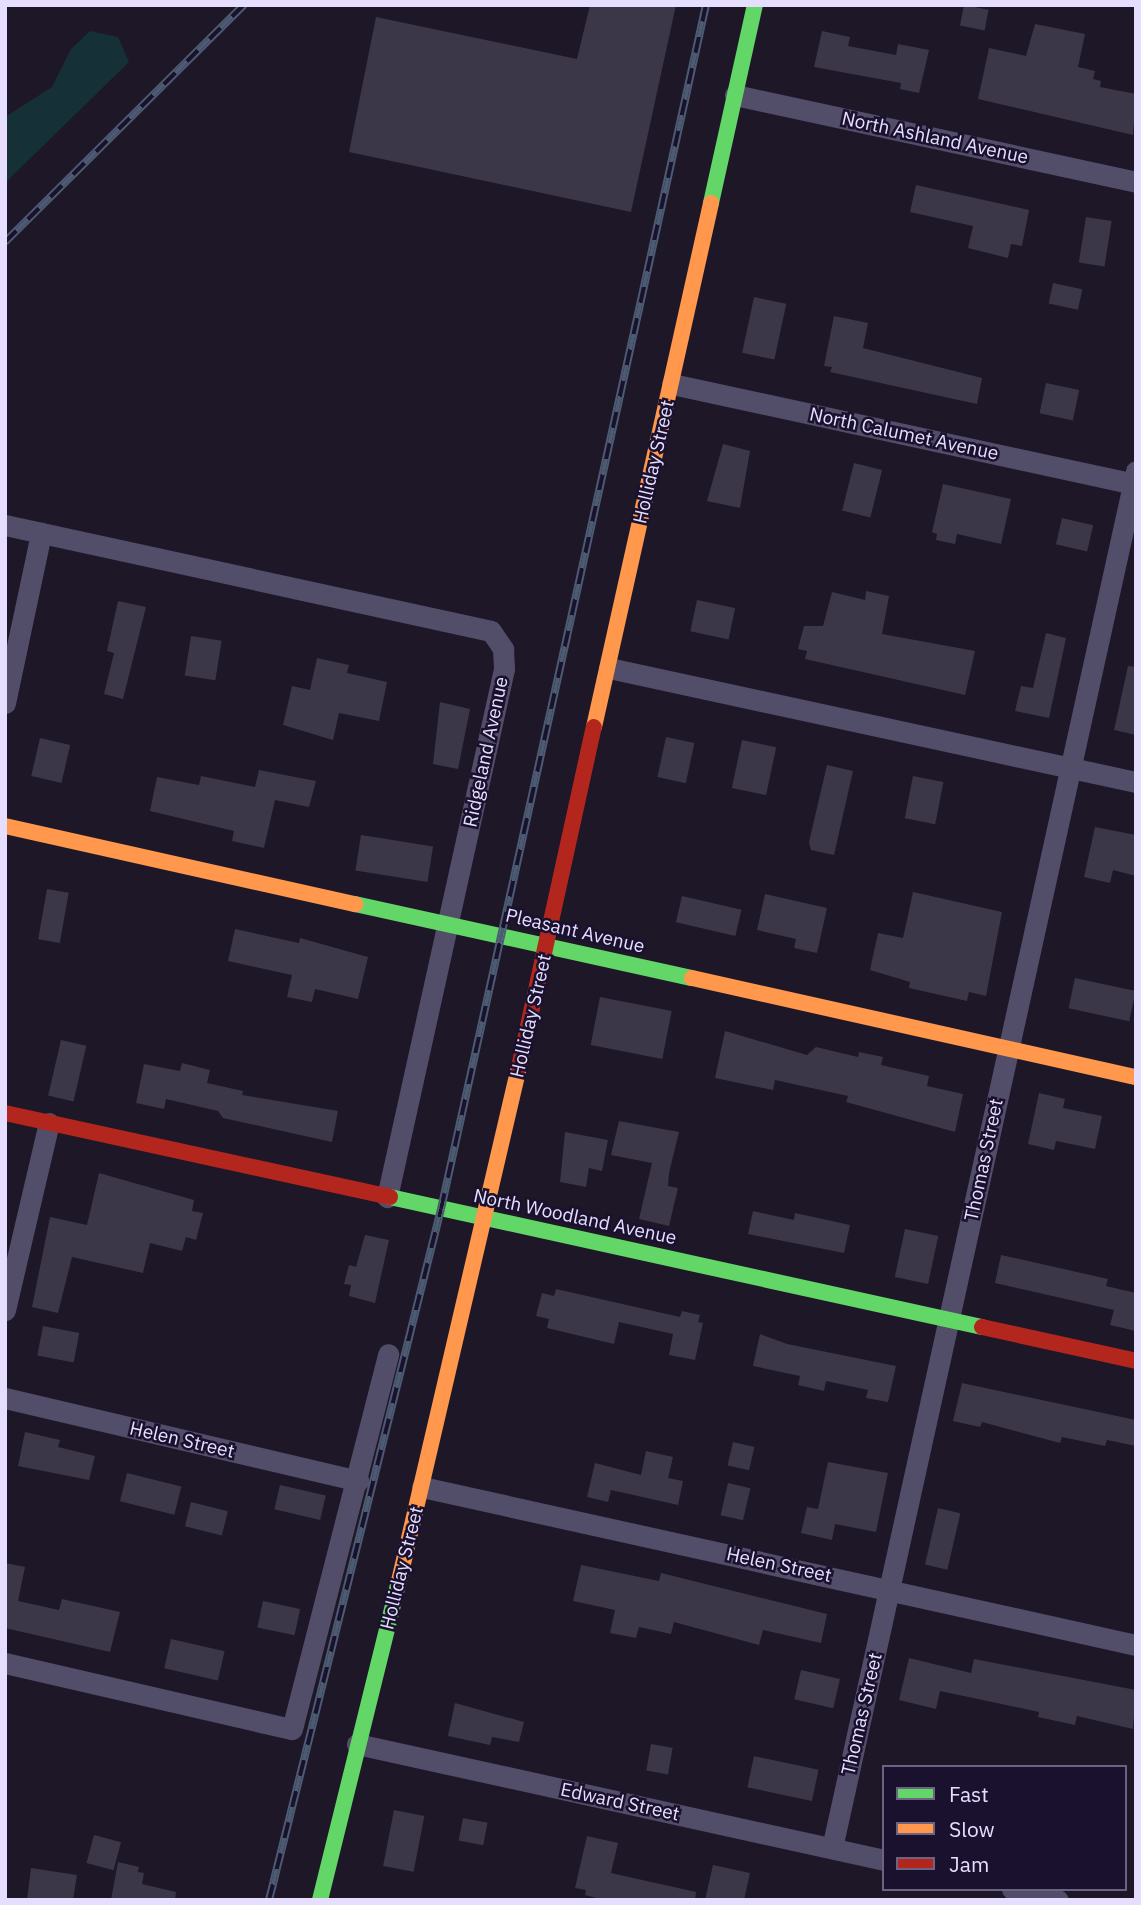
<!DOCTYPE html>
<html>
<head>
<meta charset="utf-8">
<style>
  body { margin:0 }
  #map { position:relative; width:1141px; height:1905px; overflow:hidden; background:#1d1728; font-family:"IBM Plex Sans",sans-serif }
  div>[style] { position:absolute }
  .green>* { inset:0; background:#153137 }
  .building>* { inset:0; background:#3c3649; transform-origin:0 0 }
  .street>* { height:21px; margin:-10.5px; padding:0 10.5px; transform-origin:10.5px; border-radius:10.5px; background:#524d68 }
  .fast>* { height:16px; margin:-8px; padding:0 8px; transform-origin:8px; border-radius:8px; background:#63d668 }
  .slow>* { height:16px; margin:-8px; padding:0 8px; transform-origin:8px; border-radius:8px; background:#ff974d }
  .jam>* { height:16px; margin:-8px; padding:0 8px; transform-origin:8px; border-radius:8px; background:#b3261e }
  .rail>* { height:8px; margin-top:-4px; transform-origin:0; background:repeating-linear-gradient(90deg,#1a112e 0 16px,#4c5b72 0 32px); box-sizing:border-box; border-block:2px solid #4c5b72 }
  span { translate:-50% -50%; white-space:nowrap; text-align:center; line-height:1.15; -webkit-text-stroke:5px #1a112e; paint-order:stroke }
  .street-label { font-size:19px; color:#e6deff }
  .frame { position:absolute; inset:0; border:7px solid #e6deff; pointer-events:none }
  .legend { position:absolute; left:882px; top:1765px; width:245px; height:126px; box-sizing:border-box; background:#1a112e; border:2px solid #6c6382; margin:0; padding:9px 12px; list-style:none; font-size:21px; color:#e6deff }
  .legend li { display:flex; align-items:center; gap:14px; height:35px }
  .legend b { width:35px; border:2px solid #6c6382 }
</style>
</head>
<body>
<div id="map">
  <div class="green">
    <div style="clip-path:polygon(90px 31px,118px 37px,129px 62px,5px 183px,5px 117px,52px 87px,71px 49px)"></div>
  </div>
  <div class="building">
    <div style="clip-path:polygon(590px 5px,676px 5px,631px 212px,349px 152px,376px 17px,577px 59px)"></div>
    <div style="left:964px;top:5px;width:25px;height:21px;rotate:11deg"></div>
    <div style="clip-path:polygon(1035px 24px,1085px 34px,1078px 67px,1095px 71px,1093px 79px,1101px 81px,1100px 87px,1136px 94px,1133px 135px,978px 99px,989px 48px,1026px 56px)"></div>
    <div style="clip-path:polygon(822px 31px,850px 37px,848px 46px,896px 55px,898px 44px,929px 50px,919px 93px,900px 89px,901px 83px,814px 67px)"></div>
    <div style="clip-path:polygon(916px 185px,1029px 210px,1022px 246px,1011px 244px,1008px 258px,968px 248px,973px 226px,910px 212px)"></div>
    <div style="left:1086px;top:217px;width:26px;height:46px;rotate:9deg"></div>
    <div style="left:1053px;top:283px;width:30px;height:21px;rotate:12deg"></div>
    <div style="left:754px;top:297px;width:33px;height:57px;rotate:12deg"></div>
    <div style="clip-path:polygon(834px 316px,868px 323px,863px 348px,982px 378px,977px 404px,830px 372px,832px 367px,824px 366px)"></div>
    <div style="left:1046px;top:383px;width:34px;height:31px;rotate:12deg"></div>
    <div style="clip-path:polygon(723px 444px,750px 451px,740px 508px,707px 501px)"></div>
    <div style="left:854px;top:463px;width:29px;height:49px;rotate:14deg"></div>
    <div style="clip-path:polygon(943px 484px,1011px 499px,1001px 544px,957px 534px,955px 544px,936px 540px,937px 534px,932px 532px)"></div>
    <div style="left:1062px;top:518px;width:32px;height:27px;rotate:13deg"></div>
    <div style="clip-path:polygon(866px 591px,889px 596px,882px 634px,975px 651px,965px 695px,805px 659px,807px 651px,798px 649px,804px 626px,823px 626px,832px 592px,865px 600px)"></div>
    <div style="left:697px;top:600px;width:39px;height:32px;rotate:12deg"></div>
    <div style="clip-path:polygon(118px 601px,146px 607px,123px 699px,104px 694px,114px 653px,107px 651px)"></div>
    <div style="clip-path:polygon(1046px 633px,1066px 638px,1049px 718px,1015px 711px,1021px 686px,1033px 688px)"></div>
    <div style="left:191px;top:636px;width:31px;height:40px;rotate:9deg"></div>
    <div style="clip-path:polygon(317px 658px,349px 665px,347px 673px,387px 682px,379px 721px,339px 713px,333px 740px,283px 725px,292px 686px,310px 690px)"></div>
    <div style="clip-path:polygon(1128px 666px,1136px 667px,1136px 735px,1114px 730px)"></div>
    <div style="clip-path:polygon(440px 702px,470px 709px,458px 769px,433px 764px)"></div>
    <div style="left:666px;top:737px;width:29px;height:41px;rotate:12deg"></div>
    <div style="left:40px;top:738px;width:31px;height:39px;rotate:13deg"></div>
    <div style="left:742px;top:740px;width:35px;height:49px;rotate:12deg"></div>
    <div style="clip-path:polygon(827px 765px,853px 771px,834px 855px,811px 850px,809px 842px)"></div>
    <div style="clip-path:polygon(259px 770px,316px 781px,309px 807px,275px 800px,264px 848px,232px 841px,234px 831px,150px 811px,157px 777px,199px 785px,201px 776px,255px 787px)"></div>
    <div style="left:913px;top:776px;width:31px;height:43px;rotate:11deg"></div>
    <div style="clip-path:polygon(1095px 827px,1136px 835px,1136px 876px,1113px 870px,1110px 883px,1084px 877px)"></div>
    <div style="left:361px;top:835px;width:73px;height:36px;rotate:9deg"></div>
    <div style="left:47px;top:889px;width:22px;height:51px;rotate:10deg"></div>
    <div style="clip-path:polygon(913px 892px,1002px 912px,986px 996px,969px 992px,967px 1001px,909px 988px,910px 982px,870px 970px,878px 933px,903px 938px)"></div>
    <div style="clip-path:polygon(765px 894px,827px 908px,817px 953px,794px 948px,796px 939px,757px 930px)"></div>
    <div style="left:682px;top:896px;width:61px;height:27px;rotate:13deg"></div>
    <div style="clip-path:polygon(235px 929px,299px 943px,300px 938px,368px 957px,358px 999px,315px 989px,312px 1002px,287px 997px,292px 975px,228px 961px)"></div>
    <div style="left:1075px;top:978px;width:62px;height:31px;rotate:12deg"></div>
    <div style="left:600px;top:997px;width:73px;height:49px;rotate:11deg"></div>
    <div style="clip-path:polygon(725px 1031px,807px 1055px,816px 1047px,858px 1057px,859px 1052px,883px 1057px,881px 1065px,929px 1076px,927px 1086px,963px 1094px,955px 1132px,846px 1102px,848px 1096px,775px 1080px,773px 1090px,715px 1078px)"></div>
    <div style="left:61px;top:1040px;width:26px;height:57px;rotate:13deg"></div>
    <div style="clip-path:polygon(182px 1063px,210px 1070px,207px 1083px,243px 1091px,242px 1095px,338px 1111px,332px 1142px,223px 1118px,218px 1111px,166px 1099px,164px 1109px,136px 1103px,144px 1064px,180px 1071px)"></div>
    <div style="clip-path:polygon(1039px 1093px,1065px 1099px,1063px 1108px,1102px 1116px,1095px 1149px,1056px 1141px,1054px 1150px,1028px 1144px)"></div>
    <div style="clip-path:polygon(619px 1121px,679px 1132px,669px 1173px,668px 1186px,678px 1188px,669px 1226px,639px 1219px,652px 1163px,611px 1155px)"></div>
    <div style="clip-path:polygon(565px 1132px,608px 1140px,602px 1171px,589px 1168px,586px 1187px,560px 1182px)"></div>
    <div style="clip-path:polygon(99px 1173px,194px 1200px,192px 1211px,203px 1213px,196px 1240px,186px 1237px,182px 1251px,150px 1243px,143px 1273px,72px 1257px,58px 1313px,32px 1307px,50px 1217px,87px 1225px)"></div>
    <div style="clip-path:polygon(753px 1211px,794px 1220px,795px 1213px,850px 1225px,844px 1253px,748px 1234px)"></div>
    <div style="left:905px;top:1229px;width:34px;height:49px;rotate:12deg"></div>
    <div style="clip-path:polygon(365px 1235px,389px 1240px,375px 1303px,349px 1296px,351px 1285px,344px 1284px,349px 1265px,356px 1267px)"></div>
    <div style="clip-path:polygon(1001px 1255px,1108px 1279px,1106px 1286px,1136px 1293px,1136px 1331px,1110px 1325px,1114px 1310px,995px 1283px)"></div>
    <div style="clip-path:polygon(556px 1289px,680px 1317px,682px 1311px,700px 1315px,698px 1322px,703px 1323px,695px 1360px,669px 1355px,673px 1334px,619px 1322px,614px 1344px,547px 1328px,549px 1319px,536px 1316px,542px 1293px,554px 1296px)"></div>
    <div style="left:43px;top:1326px;width:37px;height:30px;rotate:11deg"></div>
    <div style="clip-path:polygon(760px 1334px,787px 1344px,896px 1366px,888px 1402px,866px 1398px,868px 1390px,826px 1381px,824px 1391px,798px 1385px,800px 1376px,753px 1366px)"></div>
    <div style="clip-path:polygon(962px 1383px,1136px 1420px,1136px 1446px,1107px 1440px,1105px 1446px,1062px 1437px,1060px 1443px,982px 1422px,980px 1427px,953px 1421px)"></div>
    <div style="clip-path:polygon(25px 1432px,60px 1440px,58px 1447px,95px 1456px,89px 1480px,18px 1466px)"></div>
    <div style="left:733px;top:1442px;width:22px;height:24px;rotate:13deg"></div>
    <div style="clip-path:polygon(646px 1451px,673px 1457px,668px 1478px,683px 1481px,678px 1505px,611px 1490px,608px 1502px,587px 1497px,595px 1463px,641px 1475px)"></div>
    <div style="clip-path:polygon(828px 1462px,888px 1473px,876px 1532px,835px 1524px,832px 1540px,801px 1533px,807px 1507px,818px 1509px)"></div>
    <div style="left:127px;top:1473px;width:56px;height:29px;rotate:14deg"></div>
    <div style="left:728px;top:1483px;width:23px;height:33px;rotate:13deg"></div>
    <div style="left:280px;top:1485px;width:47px;height:25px;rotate:13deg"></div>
    <div style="left:191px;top:1502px;width:38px;height:25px;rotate:14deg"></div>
    <div style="left:938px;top:1508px;width:23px;height:58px;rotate:13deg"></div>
    <div style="clip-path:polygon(5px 1563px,25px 1567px,18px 1601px,59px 1610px,62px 1599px,120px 1612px,110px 1652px,5px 1628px)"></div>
    <div style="clip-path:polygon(581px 1565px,659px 1581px,661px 1573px,827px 1614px,821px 1643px,763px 1630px,759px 1645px,674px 1622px,671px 1634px,639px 1627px,636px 1638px,610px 1633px,615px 1610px,573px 1601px)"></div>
    <div style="left:263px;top:1601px;width:38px;height:27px;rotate:12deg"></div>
    <div style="left:171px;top:1639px;width:55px;height:30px;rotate:13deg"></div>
    <div style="clip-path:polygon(909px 1658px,971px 1673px,974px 1659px,1136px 1690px,1133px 1729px,1077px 1716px,1075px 1725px,1038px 1717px,1039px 1712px,940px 1691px,936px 1709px,899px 1700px)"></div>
    <div style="left:801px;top:1670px;width:40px;height:30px;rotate:13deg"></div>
    <div style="clip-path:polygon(455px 1703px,524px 1722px,519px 1742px,492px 1737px,490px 1745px,448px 1736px)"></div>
    <div style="left:651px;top:1744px;width:22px;height:27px;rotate:10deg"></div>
    <div style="left:754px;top:1756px;width:66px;height:32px;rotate:12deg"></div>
    <div style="left:394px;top:1810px;width:31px;height:57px;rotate:11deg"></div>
    <div style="left:463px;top:1818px;width:25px;height:23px;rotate:11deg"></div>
    <div style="left:94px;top:1835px;width:28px;height:29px;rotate:15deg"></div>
    <div style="clip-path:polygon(587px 1836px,618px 1843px,611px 1873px,696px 1892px,695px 1900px,604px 1900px,585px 1895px,586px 1890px,575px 1888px)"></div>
    <div style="clip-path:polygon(118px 1862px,139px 1867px,138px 1872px,144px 1873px,142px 1884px,176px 1892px,175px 1900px,111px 1900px)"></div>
    <div style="clip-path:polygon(713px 1865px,750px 1873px,744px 1900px,705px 1900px)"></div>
    <div style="clip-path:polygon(31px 1868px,77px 1875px,73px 1900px,27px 1900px)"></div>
  </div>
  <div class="street">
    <div style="left:735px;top:95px;width:410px;rotate:12.2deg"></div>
    <div style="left:672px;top:384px;width:475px;rotate:12.2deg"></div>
    <div style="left:5px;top:525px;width:497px;rotate:12.3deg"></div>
    <div style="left:491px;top:631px;width:22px;rotate:56deg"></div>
    <div style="left:503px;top:649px;width:20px;rotate:87deg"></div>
    <div style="left:504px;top:669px;width:541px;rotate:102.49deg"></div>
    <div style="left:609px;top:668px;width:539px;rotate:12.21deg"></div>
    <div style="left:5px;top:703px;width:174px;rotate:-78deg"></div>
    <div style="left:5px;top:1310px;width:192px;rotate:-76.8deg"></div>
    <div style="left:5px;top:1398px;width:363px;rotate:13.2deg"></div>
    <div style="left:422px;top:1487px;width:731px;rotate:12.48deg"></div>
    <div style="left:5px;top:1663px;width:294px;rotate:13deg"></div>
    <div style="left:292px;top:1729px;width:387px;rotate:-75.6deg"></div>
    <div style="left:357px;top:1744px;width:540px;rotate:12.41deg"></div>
    <div style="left:832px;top:1848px;width:1410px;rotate:-77.55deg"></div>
    <div style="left:1012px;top:1889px;width:47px;rotate:13.4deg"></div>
  </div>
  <div class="fast">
    <div style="left:711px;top:203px;width:203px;rotate:-77.5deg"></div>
    <div style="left:355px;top:904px;width:345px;rotate:12.4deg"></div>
    <div style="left:390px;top:1197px;width:606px;rotate:12.39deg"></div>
    <div style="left:320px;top:1900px;width:329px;rotate:-76.1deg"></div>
  </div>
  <div class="slow">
    <div style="left:594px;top:727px;width:537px;rotate:-77.41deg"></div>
    <div style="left:5px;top:826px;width:359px;rotate:12.6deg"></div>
    <div style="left:692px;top:978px;width:455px;rotate:12.6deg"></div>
    <div style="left:399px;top:1581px;width:528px;rotate:-76.86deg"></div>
  </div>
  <div class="jam">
    <div style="left:519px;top:1067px;width:348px;rotate:-77.6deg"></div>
    <div style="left:5px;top:1113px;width:394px;rotate:12.3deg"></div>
    <div style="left:982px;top:1327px;width:158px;rotate:12.4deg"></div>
  </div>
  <div class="rail">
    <div style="left:5px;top:242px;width:337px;rotate:-44.8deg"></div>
    <div style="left:269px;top:1900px;width:712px;rotate:-76.02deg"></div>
    <div style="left:441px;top:1209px;width:1233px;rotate:-77.59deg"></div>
  </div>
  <div class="street-label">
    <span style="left:935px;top:138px;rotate:12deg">North Ashland Avenue</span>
    <span style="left:904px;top:434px;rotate:12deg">North Calumet Avenue</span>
    <span style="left:654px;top:462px;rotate:-77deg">Holliday Street</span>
    <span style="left:486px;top:752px;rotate:-78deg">Ridgeland Avenue</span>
    <span style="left:575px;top:931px;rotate:13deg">Pleasant Avenue</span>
    <span style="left:531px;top:1016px;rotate:-77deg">Holliday Street</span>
    <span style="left:984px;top:1160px;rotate:-78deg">Thomas Street</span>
    <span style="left:575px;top:1217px;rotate:12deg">North Woodland Avenue</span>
    <span style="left:182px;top:1440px;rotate:13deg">Helen Street</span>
    <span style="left:779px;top:1565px;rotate:12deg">Helen Street</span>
    <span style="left:402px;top:1568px;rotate:-76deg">Holliday Street</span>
    <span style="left:862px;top:1714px;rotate:-77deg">Thomas Street</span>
    <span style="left:620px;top:1802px;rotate:12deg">Edward Street</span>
  </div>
  <div class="frame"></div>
  <ul class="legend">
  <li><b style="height:9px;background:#63d668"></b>Fast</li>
  <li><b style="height:9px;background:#ff974d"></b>Slow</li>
  <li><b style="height:9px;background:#b3261e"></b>Jam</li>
  </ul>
</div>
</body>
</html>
